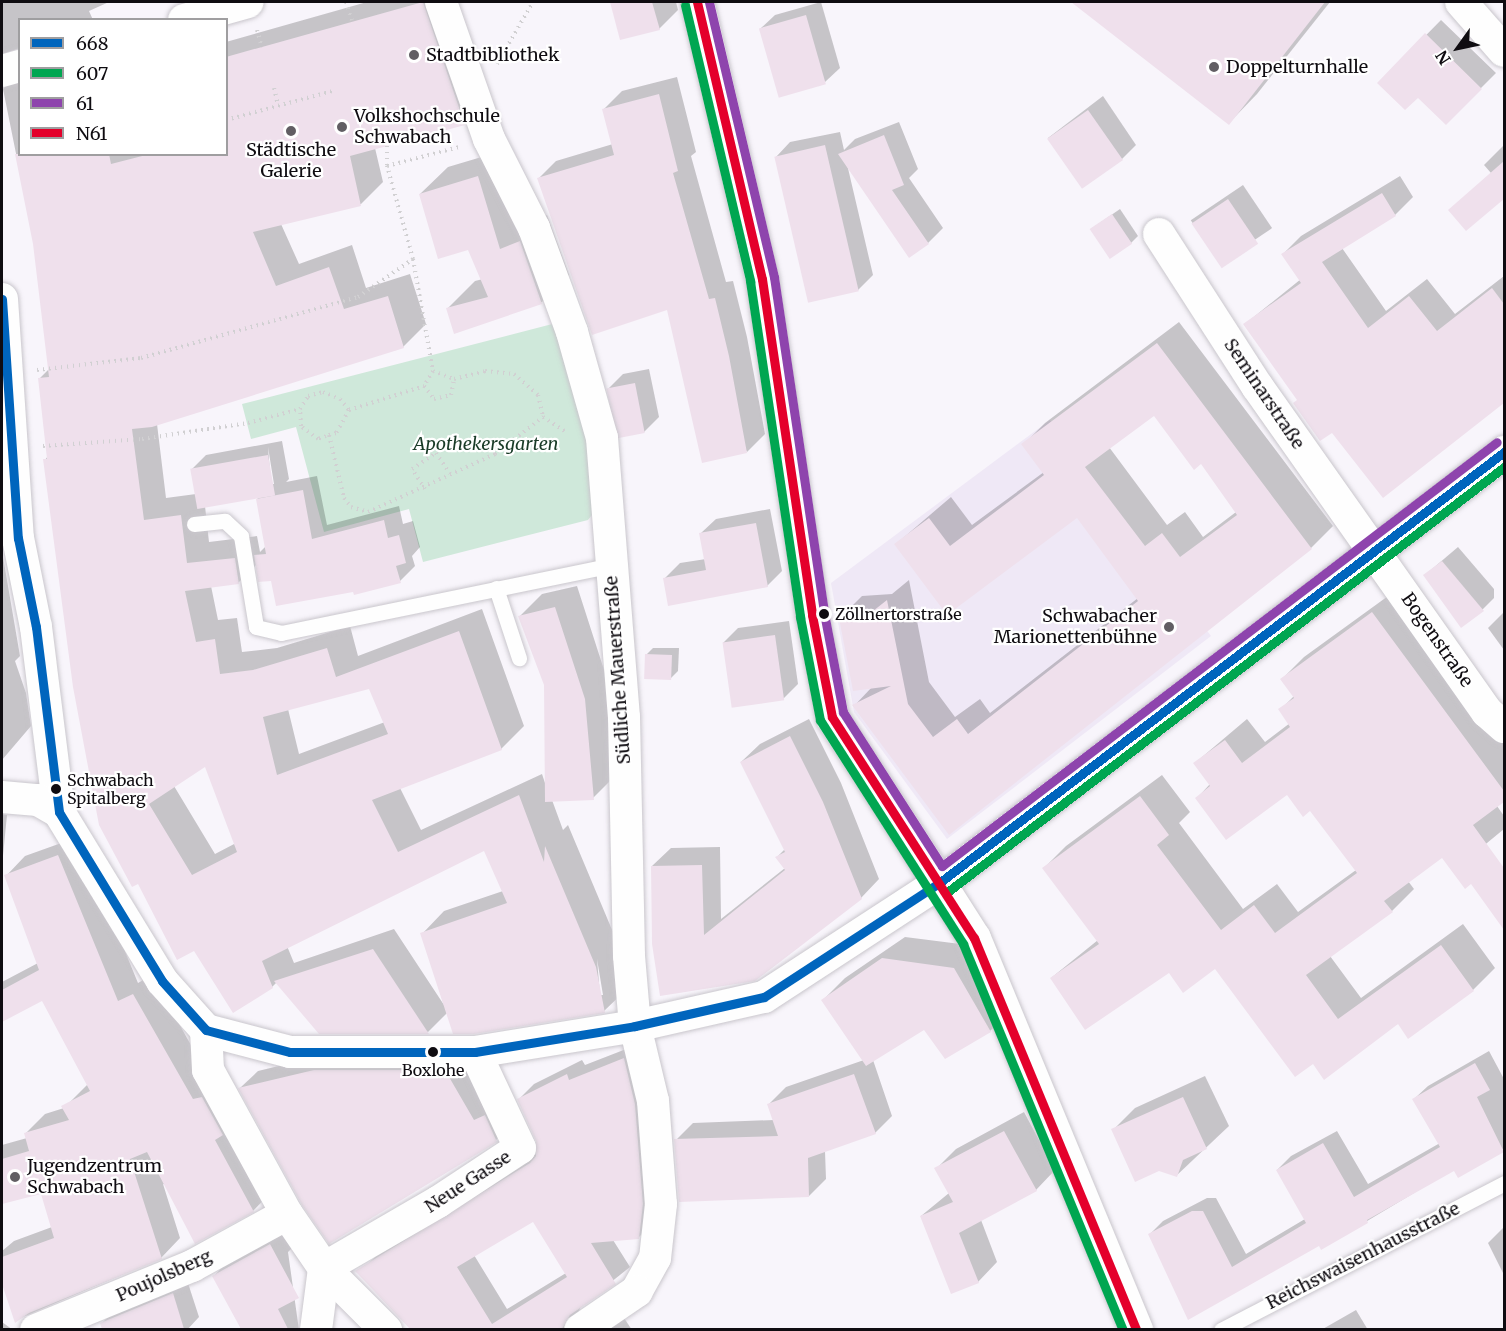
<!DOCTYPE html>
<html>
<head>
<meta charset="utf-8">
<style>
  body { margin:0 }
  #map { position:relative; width:1506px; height:1331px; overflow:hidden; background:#f8f5fb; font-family:Merriweather,serif }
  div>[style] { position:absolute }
  .education>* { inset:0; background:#efe8f6 }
  .green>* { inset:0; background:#cfe8da }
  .shadow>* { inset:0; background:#0003; transform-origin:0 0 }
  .building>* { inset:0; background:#efe0ec; transform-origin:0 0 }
  .path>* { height:4px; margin-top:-2px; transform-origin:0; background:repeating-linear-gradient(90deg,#d1d0d2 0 1.5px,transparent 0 6px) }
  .roads { filter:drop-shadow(0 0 2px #c9c6cc) drop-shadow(0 0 2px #c9c6cc) }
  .lane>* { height:15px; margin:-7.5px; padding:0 7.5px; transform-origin:7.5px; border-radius:7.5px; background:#fefefe }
  .street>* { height:32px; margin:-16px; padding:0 16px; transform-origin:16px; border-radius:16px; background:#fefefe }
  .secondary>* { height:33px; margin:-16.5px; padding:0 16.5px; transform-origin:16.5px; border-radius:16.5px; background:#fefefe }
  .primary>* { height:33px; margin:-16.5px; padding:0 16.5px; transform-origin:16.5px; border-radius:16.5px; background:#fefefe }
  .bus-1>* { height:9px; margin:-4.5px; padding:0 4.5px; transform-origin:4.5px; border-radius:4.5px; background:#0065bd }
  .bus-2>* { height:9px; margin:-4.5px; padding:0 4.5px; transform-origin:4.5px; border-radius:4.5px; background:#00a651 }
  .bus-3>* { height:9px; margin:-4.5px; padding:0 4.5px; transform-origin:4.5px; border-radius:4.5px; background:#8e44ad }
  .bus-4>* { height:9px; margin:-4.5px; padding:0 4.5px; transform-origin:4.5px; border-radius:4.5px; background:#e4002b }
  .dots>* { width:16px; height:16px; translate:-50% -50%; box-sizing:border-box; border:3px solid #fff; border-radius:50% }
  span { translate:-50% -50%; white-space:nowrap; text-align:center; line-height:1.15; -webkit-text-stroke:4.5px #fff; paint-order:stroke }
  .bus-label { font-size:16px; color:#0f0c11 }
  .left { translate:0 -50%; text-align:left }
  .poi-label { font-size:18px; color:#0f0c11 }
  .right { translate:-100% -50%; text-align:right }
  .street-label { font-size:18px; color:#0f0c11 }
  .park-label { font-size:18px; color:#193b27; font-style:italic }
  .frame { position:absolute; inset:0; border:3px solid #0f0c11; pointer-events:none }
  .legend { position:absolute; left:18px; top:18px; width:210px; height:138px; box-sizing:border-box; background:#fff; border:2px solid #9f9ea0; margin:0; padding:8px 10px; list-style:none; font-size:18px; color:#0f0c11 }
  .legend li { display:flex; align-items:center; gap:12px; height:30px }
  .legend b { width:30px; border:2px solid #9f9ea0 }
  .north { position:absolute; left:1428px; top:18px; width:60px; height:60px; -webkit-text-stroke:4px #fff; paint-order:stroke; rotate:237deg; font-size:16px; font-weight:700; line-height:24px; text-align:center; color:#0f0c11 }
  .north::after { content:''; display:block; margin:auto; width:21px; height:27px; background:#0f0c11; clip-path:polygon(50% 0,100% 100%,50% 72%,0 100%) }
</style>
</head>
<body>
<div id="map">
  <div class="education">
    <div style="clip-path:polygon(1050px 420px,1211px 636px,947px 839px,854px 712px,831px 583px)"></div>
  </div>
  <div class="green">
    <div style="clip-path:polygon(560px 322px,603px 501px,588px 520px,423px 562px,409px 509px,324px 532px,296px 427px,251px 439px,242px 404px)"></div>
  </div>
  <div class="shadow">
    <div style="clip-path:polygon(2px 2px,109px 2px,89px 11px,93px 20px,20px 20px,20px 48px,2px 54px)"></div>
    <div style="clip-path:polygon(evenodd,367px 2px,453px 2px,487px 101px,464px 123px,375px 148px,383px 182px,361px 204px,281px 224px,299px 264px,352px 245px,366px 288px,410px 274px,426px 324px,403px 347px,157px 424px,166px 498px,196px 494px,191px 470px,206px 455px,282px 441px,289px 479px,286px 482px,317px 476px,327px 525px,399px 506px,403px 524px,413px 521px,420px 547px,412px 556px,415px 566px,400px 581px,354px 590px,272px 579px,257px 564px,238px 583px,211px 586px,218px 620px,237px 618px,242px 652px,277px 648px,350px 626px,358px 656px,482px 609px,524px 726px,501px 749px,400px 788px,421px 830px,542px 774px,546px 786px,546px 685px,520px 616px,542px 594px,577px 586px,606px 676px,615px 776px,593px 798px,552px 800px,563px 830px,568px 825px,618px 944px,627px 989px,604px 1011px,447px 1013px,428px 1032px,277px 982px,272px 987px,195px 949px,138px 882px,45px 460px,48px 456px,39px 379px,49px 369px,34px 243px,3px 89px,20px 72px,20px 154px,226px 154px,226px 42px,367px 2px,268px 447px,274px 484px,271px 484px,268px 447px,367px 2px,260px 496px,257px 499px,266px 546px,260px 552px,257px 536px,209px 542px,205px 506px,260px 496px,367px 2px,370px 687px,385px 722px,299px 754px,288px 709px,370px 687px,367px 2px,206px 765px,236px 843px,215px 854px,174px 786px,206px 765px,367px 2px,485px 849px,503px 891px,444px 911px,422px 934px,444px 1005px,394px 929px,294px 963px,287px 946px,485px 849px,367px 2px,597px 959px,603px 995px,600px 995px,597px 959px)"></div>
    <div style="clip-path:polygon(611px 2px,676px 2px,678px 10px,659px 29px,621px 39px)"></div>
    <div style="clip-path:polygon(821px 2px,840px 68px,825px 82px,760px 29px,775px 15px)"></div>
    <div style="clip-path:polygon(1089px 2px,1330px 2px,1257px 94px,1229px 123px,1083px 9px)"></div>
    <div style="clip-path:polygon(1441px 20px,1496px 73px,1446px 123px,1418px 96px,1379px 83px)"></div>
    <div style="clip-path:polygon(677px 77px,696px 152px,691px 156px,726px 282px,733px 281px,747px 337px,765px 434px,747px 452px,668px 308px,538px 179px,556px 161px,613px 144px,604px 109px,622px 91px)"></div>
    <div style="clip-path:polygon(1103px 96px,1136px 145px,1122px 159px,1048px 138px)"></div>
    <div style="clip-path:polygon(899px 122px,918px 169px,909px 178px,943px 228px,928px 243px,847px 164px,873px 275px,858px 290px,776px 157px,790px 142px,840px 132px,844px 150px,855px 139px)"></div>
    <div style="clip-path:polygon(1504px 145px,1504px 197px,1466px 229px,1450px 210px,1491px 173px,1484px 165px)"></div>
    <div style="clip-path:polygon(505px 150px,527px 223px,547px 215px,569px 275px,542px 302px,455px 333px,448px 308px,475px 281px,483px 279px,469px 248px,420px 194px,448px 167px)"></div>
    <div style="clip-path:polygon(1400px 176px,1413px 197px,1395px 215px,1342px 248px,1386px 311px,1427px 279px,1455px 314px,1504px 276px,1504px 401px,1430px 460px,1332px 431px,1299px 399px,1245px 324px,1301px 279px,1283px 254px,1301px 236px)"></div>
    <div style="left:1243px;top:185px;width:52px;height:63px;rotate:56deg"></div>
    <div style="clip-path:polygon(1120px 209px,1138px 236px,1131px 243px,1091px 229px)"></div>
    <div style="clip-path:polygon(evenodd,1179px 322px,1333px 526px,1311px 548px,949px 833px,854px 706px,872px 687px,840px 618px,862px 596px,892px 594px,909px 580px,929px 682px,955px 717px,980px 699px,990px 713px,1138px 598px,1078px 516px,948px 613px,896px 544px,951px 497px,972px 525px,1044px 472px,1023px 445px,1045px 423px,1179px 322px,1154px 414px,1201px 462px,1236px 512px,1203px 537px,1185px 512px,1167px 525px,1109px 447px,1154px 414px)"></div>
    <div style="clip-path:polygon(649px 369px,659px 417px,644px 432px,608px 389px,623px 374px)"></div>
    <div style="clip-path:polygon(770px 509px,782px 571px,767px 586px,665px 578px,680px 563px,706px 559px,701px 533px,716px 519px)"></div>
    <div style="clip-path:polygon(1458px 547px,1494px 589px,1494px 598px,1479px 613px,1425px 575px)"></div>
    <div style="clip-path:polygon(2px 551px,20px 656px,15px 661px,26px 693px,31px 726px,2px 760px)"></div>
    <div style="clip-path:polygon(1395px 591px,1504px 739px,1504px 800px,1497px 806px,1504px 816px,1504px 829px,1453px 871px,1442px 856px,1408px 881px,1414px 889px,1392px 911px,1330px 956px,1361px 998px,1463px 924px,1495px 968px,1473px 990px,1313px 1062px,1215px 967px,1051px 978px,1098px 940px,1044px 868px,1066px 846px,1162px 775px,1190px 812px,1179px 823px,1243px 909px,1277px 884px,1298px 912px,1356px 870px,1310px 809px,1287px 793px,1197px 798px,1210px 784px,1195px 763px,1247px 719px,1265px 742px,1290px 723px,1280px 710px,1294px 696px,1282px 679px,1304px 657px)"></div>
    <div style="clip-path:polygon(1504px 612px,1504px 650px,1488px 628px)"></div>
    <div style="clip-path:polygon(789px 621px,798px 684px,783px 699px,723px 643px,738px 628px)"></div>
    <div style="clip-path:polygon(653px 648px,679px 648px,678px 671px,671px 678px,646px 655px)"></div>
    <div style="clip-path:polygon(809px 719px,841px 783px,879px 879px,861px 898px,661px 994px,652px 866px,671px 848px,720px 847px,721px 919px,785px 868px,777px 857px,785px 849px,741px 762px,760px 744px)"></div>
    <div style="clip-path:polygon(2px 814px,7px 815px,2px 866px)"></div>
    <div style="clip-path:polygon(78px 837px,138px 983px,152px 975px,272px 1191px,253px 1211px,163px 1184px,180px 1238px,161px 1258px,16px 1320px,2px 1279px,2px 1251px,14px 1241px,52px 1227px,42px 1192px,2px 1203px,2px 1145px,27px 1138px,26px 1133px,45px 1114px,64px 1108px,88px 1084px,43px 999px,2px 1020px,2px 982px,38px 963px,6px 876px,25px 856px)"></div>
    <div style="clip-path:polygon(905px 937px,976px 946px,1012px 1009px,990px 1031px,924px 1028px,873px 1060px,892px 1116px,875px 1133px,825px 1151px,826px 1179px,809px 1196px,676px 1140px,693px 1123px,774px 1120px,768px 1105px,786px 1087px,864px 1060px,823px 1000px,845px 978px)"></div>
    <div style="clip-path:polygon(evenodd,639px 1044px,654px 1222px,638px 1238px,613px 1240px,630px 1267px,581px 1306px,577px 1316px,589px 1330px,415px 1330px,367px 1265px,382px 1250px,465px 1202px,537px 1153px,538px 1141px,519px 1099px,534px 1084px,582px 1060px,585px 1065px,639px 1044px,534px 1220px,566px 1273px,507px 1309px,474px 1255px,534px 1220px)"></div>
    <div style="clip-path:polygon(1489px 1051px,1504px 1079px,1504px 1148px,1458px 1176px,1454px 1169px,1322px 1248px,1319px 1244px,1189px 1318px,1150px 1234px,1163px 1221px,1207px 1198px,1216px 1198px,1246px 1254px,1305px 1219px,1277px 1170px,1291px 1156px,1337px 1131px,1368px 1184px,1440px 1143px,1414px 1099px,1428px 1086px)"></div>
    <div style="clip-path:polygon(332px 1053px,463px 1053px,514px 1123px,496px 1140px,240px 1088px,258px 1071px)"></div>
    <div style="clip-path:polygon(1205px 1076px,1229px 1126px,1176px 1176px,1113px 1130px,1135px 1108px)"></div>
    <div style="clip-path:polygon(1024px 1112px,1055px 1170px,1036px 1190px,981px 1220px,997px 1262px,978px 1282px,921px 1216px,949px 1193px,936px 1169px,956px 1149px)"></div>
    <div style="clip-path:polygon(1504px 1227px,1504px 1275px,1488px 1243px)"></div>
    <div style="clip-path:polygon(285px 1230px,294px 1246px,288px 1252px,299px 1330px,242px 1330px,214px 1276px,228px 1261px)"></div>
    <div style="clip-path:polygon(187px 1280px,199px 1317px,187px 1330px,103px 1330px,101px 1324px,116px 1309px)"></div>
    <div style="clip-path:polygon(1356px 1310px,1368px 1330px,1321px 1330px)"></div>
    <div style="clip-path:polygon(624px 1318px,632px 1330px,604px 1330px)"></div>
    <div style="clip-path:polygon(2px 1322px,13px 1330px,2px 1330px)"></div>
  </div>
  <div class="building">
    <div style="clip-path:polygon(evenodd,423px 2px,465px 125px,350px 156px,361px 206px,253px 232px,276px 286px,329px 267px,344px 309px,388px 296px,404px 348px,152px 427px,132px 429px,144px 520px,181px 515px,187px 563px,235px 558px,239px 584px,185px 591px,196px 642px,215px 639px,220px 674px,253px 670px,327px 648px,336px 677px,459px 631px,502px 750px,372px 800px,398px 852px,519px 795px,544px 862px,545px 846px,596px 967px,605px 1013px,474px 1034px,453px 1034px,420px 933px,507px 903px,484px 851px,262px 961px,273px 988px,233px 1013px,194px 951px,177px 960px,138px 884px,132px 887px,99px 825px,73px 687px,43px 459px,47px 459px,38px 378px,49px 377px,33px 244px,15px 154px,109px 154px,111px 164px,150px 154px,226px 154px,226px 57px,423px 2px,369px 689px,388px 734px,277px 775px,263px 717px,369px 689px,423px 2px,205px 767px,237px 852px,192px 875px,149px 804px,205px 767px)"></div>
    <div style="clip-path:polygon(610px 2px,652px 2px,660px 30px,620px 40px)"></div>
    <div style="clip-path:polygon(1071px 2px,1325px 2px,1229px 125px)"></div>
    <div style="left:806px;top:15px;width:72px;height:49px;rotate:74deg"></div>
    <div style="clip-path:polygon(1425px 33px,1482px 89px,1446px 125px,1418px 98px,1405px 110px,1377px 83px)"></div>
    <div style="clip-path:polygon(659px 94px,678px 171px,673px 173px,709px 299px,715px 298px,729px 356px,747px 453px,702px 463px,667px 310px,592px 335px,537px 178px,614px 155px,602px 109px)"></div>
    <div style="left:1088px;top:110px;width:61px;height:50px;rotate:55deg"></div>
    <div style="clip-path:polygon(884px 135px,904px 185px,892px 190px,929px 244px,909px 258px,838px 154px)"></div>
    <div style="left:825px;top:145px;width:150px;height:52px;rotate:77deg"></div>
    <div style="clip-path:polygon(1504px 161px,1504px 199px,1466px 231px,1448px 210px)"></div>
    <div style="clip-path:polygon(478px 176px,500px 249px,520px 241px,542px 304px,454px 334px,446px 308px,488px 297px,468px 250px,438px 259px,419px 194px)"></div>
    <div style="clip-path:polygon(1382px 193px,1396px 216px,1322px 262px,1368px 328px,1409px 296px,1437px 331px,1492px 288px,1504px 304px,1504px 403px,1383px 498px,1332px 433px,1320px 441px,1293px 403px,1297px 400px,1243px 324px,1301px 283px,1281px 254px)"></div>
    <div style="left:1228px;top:199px;width:54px;height:44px;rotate:56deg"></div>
    <div style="left:1112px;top:214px;width:36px;height:27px;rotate:56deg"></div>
    <div style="clip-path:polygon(evenodd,1157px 343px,1312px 549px,949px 835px,852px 705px,891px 686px,853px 691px,839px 618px,868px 615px,887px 600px,908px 704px,933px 737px,957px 719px,968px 734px,1138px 601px,1077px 518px,947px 615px,894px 544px,929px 518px,950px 546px,1044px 475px,1021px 444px,1157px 343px,1154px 416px,1194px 470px,1201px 464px,1237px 515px,1180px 557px,1162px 533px,1145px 546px,1085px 467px,1154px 416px)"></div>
    <div style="left:635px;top:383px;width:51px;height:29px;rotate:79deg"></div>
    <div style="left:268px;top:455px;width:41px;height:79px;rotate:80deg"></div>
    <div style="clip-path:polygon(303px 490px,312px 539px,384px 520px,388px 538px,399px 535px,406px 563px,396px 566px,401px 583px,354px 595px,353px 592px,276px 606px,271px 581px,258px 582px,254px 555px,266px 554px,256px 499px)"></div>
    <div style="clip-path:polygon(756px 523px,768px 587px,668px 606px,663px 578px,706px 570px,699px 533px)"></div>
    <div style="clip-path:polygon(1442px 561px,1484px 611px,1461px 628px,1423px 575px)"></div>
    <div style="clip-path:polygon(555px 607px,585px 699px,594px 800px,545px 802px,544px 685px,518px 616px)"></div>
    <div style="clip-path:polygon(1372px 612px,1504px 791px,1504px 802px,1473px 825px,1504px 868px,1504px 930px,1471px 884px,1465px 889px,1442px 858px,1384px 901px,1393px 912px,1306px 975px,1338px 1019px,1441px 945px,1474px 991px,1408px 1039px,1398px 1024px,1324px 1080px,1313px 1064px,1295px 1077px,1215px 969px,1183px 993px,1169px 973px,1085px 1030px,1050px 978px,1099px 944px,1042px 868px,1140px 796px,1169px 835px,1157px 845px,1221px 930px,1254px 905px,1275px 933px,1357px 873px,1310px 811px,1303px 817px,1287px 795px,1226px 840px,1195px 798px,1210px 786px,1193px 763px,1225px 740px,1242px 763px,1290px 727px,1278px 709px,1294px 698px,1280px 679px)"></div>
    <div style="left:775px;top:635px;width:66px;height:53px;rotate:82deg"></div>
    <div style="left:645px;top:654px;width:27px;height:25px;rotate:2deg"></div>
    <div style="clip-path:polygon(790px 736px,823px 802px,862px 899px,755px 981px,660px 996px,652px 944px,651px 866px,702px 865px,704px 935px,785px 870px,775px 857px,785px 852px,740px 762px)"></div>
    <div style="clip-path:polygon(58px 855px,118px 1001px,133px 994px,193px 1099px,202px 1097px,223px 1135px,215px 1140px,254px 1212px,195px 1244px,147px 1152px,130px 1159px,162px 1259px,29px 1313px,15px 1323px,2px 1284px,2px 1257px,54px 1238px,41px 1194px,2px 1204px,2px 1159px,29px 1151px,24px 1133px,69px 1120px,61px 1106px,90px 1091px,42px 1001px,2px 1022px,2px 990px,39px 970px,4px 875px)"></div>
    <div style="clip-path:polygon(373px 949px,429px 1034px,319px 1034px,274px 981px)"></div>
    <div style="clip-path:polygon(882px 958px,954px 968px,991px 1032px,945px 1059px,924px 1030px,866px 1066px,821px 1000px)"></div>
    <div style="clip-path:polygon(evenodd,624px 1058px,635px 1104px,643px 1204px,639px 1239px,591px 1243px,616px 1284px,570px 1315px,562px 1329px,410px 1329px,355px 1271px,530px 1163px,536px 1156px,536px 1141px,517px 1099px,567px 1074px,569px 1080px,624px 1058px,533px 1222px,567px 1277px,492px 1324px,457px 1267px,533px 1222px)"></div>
    <div style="clip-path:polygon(1475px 1063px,1490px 1090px,1477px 1097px,1504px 1152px,1458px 1178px,1454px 1171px,1367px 1220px,1368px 1223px,1321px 1250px,1319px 1246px,1188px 1320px,1148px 1234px,1192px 1211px,1203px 1211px,1232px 1267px,1306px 1223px,1276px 1170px,1323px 1143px,1354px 1197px,1440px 1147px,1412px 1099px)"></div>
    <div style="clip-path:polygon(314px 1070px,445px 1070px,474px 1120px,485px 1115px,497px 1142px,329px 1244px,302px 1205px,238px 1088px)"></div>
    <div style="clip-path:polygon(854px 1074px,876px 1134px,808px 1158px,809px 1197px,679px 1202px,674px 1139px,778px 1136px,767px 1104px)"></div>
    <div style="clip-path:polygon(1183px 1097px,1207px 1149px,1183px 1160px,1177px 1177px,1159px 1171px,1135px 1182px,1111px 1129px)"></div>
    <div style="clip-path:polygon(1004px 1131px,1037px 1191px,959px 1233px,979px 1283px,951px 1294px,920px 1216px,953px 1202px,934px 1168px)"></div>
    <div style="clip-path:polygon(270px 1244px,299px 1298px,278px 1309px,288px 1329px,241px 1329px,212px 1276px)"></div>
    <div style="clip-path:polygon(173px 1293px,184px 1329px,102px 1329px,100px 1323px)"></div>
  </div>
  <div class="path">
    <div style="left:346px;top:2px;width:19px;rotate:72deg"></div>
    <div style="left:257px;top:30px;width:18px;rotate:74deg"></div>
    <div style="left:497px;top:64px;width:72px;rotate:-59.9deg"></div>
    <div style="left:274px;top:88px;width:18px;rotate:77deg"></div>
    <div style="left:226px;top:120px;width:111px;rotate:-15.2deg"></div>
    <div style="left:387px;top:146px;width:20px;rotate:90deg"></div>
    <div style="left:413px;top:259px;width:114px;rotate:79.9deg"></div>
    <div style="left:433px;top:371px;width:22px;rotate:21deg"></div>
    <div style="left:454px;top:379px;width:32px;rotate:-14deg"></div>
    <div style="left:485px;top:371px;width:29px;rotate:6deg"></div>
    <div style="left:514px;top:374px;width:32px;rotate:41deg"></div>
    <div style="left:538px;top:395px;width:23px;rotate:77deg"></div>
    <div style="left:543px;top:417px;width:27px;rotate:33deg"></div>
    <div style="left:37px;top:370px;width:105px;rotate:-6.6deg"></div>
    <div style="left:141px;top:358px;width:225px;rotate:-15.7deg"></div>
    <div style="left:358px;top:297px;width:67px;rotate:-34.6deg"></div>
    <div style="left:413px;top:259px;width:97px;rotate:-105.6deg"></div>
    <div style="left:387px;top:166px;width:74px;rotate:-14.8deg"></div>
    <div style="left:433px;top:371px;width:17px;rotate:121deg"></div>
    <div style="left:424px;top:386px;width:16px;rotate:52deg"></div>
    <div style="left:434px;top:399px;width:17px;rotate:-13deg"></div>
    <div style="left:451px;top:395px;width:16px;rotate:-79deg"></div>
    <div style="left:349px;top:410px;width:26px;rotate:119deg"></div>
    <div style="left:336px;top:433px;width:10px;rotate:163deg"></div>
    <div style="left:326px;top:436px;width:9px;rotate:159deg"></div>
    <div style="left:318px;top:439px;width:21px;rotate:-143deg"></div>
    <div style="left:301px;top:426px;width:17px;rotate:-93deg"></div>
    <div style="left:300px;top:409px;width:15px;rotate:-58deg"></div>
    <div style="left:308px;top:396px;width:16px;rotate:-15deg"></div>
    <div style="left:323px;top:392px;width:18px;rotate:22deg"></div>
    <div style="left:340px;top:399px;width:14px;rotate:51deg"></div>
    <div style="left:349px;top:410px;width:79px;rotate:-17.7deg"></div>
    <div style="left:329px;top:435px;width:65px;rotate:76.6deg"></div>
    <div style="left:344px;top:498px;width:11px;rotate:52deg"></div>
    <div style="left:351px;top:507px;width:18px;rotate:16deg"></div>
    <div style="left:368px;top:512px;width:140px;rotate:-24.5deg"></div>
    <div style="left:495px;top:454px;width:61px;rotate:-37.6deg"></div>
    <div style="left:43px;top:446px;width:99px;rotate:-4deg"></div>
    <div style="left:142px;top:439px;width:107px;rotate:-8.6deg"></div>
    <div style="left:248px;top:423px;width:54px;rotate:-15.1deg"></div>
    <div style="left:425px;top:489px;width:24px;rotate:-123deg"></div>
    <div style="left:412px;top:469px;width:29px;rotate:-34deg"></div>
    <div style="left:436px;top:453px;width:25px;rotate:56deg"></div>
  </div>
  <div class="roads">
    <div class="lane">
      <div style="left:194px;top:524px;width:31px;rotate:-6deg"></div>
      <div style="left:225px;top:521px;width:22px;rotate:43deg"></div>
      <div style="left:241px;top:536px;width:92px;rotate:80.6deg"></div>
      <div style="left:256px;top:627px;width:26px;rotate:13deg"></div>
      <div style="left:281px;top:633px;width:338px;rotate:-11.6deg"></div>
      <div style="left:496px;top:588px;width:74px;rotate:71.8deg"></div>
      <div style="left:1221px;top:1330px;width:319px;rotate:-27.4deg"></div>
    </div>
    <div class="street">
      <div style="left:441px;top:2px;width:145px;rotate:70.7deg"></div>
      <div style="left:489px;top:139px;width:100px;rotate:63.2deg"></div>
      <div style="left:534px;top:228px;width:111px;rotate:69.9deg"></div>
      <div style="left:572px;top:332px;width:110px;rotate:74.2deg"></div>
      <div style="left:602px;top:438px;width:280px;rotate:85.5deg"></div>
      <div style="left:624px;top:717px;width:239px;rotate:88.8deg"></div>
      <div style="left:629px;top:956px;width:70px;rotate:85.1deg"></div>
      <div style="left:635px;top:1026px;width:77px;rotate:76.5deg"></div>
      <div style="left:653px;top:1101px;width:103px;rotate:85.6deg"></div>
      <div style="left:661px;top:1204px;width:54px;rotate:96.3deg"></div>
      <div style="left:655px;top:1258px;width:38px;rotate:119deg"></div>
      <div style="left:637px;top:1291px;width:69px;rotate:145.6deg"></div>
      <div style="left:1461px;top:2px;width:65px;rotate:48.7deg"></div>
      <div style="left:184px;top:20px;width:66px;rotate:-15.7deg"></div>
      <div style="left:2px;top:71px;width:19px;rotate:-16deg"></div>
      <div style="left:1159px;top:234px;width:181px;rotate:57.2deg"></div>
      <div style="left:1257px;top:386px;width:399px;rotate:54.8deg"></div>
      <div style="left:1487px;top:712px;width:23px;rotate:41deg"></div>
      <div style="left:2px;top:299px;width:240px;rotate:86.2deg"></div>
      <div style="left:18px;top:538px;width:91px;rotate:78.6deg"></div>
      <div style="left:36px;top:627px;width:186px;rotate:82.9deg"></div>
      <div style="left:59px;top:812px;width:198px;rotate:58.6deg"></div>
      <div style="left:162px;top:981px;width:66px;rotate:48.1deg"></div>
      <div style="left:2px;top:797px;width:36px;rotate:5deg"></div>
      <div style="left:38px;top:800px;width:24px;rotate:30deg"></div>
      <div style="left:206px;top:1030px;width:87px;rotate:14.7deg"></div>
      <div style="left:290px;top:1052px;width:185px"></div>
      <div style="left:475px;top:1052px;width:162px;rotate:-9.2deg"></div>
      <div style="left:635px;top:1026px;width:132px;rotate:-12.7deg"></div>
      <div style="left:764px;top:997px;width:209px;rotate:-33.1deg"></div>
      <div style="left:206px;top:1030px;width:40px;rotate:87.1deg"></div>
      <div style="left:208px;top:1070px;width:164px;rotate:61.3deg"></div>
      <div style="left:287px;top:1214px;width:65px;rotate:55.6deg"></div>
      <div style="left:324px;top:1268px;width:88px;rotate:45deg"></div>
      <div style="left:324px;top:1268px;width:132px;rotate:-30.1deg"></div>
      <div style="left:438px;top:1202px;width:98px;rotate:-33.4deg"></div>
      <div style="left:520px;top:1148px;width:106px;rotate:-115.1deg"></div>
      <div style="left:36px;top:1330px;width:169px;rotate:-22.3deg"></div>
      <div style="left:192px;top:1266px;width:108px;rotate:-28.7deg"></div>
      <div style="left:316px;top:1330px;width:63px;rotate:-82.6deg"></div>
    </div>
    <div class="secondary">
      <div style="left:939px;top:883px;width:65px;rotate:57.5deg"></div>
      <div style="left:974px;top:938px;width:424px;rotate:67.5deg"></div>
    </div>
    <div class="primary">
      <div style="left:697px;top:2px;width:285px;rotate:76.8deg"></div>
      <div style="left:762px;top:279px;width:340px;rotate:81.5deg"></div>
      <div style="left:812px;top:615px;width:104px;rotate:78.9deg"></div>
      <div style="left:832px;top:717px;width:197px;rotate:57.2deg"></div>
      <div style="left:939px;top:883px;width:711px;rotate:-37.34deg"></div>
    </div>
  </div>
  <div class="bus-1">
    <div style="left:2px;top:299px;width:240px;rotate:86.2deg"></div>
    <div style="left:18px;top:538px;width:91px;rotate:78.6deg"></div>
    <div style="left:36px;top:627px;width:186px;rotate:82.9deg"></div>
    <div style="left:59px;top:812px;width:198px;rotate:58.6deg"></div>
    <div style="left:162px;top:981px;width:66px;rotate:48.1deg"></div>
    <div style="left:206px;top:1030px;width:87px;rotate:14.7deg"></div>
    <div style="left:290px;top:1052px;width:185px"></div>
    <div style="left:475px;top:1052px;width:162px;rotate:-9.2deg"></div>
    <div style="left:635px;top:1026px;width:132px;rotate:-12.7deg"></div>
    <div style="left:764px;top:997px;width:209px;rotate:-33.1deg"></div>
    <div style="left:939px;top:883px;width:711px;rotate:-37.34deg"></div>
  </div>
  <div class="bus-2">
    <div style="left:685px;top:5px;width:284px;rotate:76.7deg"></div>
    <div style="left:750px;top:281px;width:340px;rotate:81.5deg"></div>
    <div style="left:800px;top:617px;width:105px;rotate:79deg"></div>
    <div style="left:820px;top:720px;width:266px;rotate:57.4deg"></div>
    <div style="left:963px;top:944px;width:418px;rotate:67.5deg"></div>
    <div style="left:946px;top:893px;width:702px;rotate:-37.36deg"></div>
  </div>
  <div class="bus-3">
    <div style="left:709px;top:2px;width:283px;rotate:76.7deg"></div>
    <div style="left:774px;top:277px;width:340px;rotate:81.5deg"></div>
    <div style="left:824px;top:613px;width:101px;rotate:79.1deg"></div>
    <div style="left:843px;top:712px;width:183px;rotate:57.3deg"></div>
    <div style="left:942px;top:866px;width:698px;rotate:-37.38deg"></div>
  </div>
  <div class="bus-4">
    <div style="left:697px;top:2px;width:285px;rotate:76.8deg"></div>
    <div style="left:762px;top:279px;width:340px;rotate:81.5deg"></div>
    <div style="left:812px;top:615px;width:104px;rotate:78.9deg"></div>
    <div style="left:832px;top:717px;width:263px;rotate:57.3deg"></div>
    <div style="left:974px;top:938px;width:424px;rotate:67.5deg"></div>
  </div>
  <div class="dots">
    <div style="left:414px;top:55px;background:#615e63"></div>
    <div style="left:1214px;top:67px;background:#615e63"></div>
    <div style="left:342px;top:127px;background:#615e63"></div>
    <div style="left:291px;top:131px;background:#615e63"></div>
    <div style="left:824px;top:614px;background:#0f0c11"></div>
    <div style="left:1169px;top:627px;background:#615e63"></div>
    <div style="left:56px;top:789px;background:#0f0c11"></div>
    <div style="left:433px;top:1052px;background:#0f0c11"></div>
    <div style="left:15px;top:1177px;background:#615e63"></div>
  </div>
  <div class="bus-label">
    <span class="left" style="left:835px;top:614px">Zöllnertorstraße</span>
    <span class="left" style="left:67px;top:789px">Schwabach<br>Spitalberg</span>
    <span style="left:433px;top:1070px">Boxlohe</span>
  </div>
  <div class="poi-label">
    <span class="left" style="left:426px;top:55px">Stadtbibliothek</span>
    <span class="left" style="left:1226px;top:67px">Doppelturnhalle</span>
    <span class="left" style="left:354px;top:127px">Volkshochschule<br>Schwabach</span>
    <span style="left:291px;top:161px">Städtische<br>Galerie</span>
    <span class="right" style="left:1157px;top:627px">Schwabacher<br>Marionettenbühne</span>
    <span class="left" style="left:27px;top:1177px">Jugendzentrum<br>Schwabach</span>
  </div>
  <div class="street-label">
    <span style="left:1264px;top:394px;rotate:56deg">Seminarstraße</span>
    <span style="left:1437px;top:640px;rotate:55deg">Bogenstraße</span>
    <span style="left:618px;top:670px;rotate:-94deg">Südliche Mauerstraße</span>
    <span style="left:468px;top:1182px;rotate:-33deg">Neue Gasse</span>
    <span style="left:1363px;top:1256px;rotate:-27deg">Reichswaisenhausstraße</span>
    <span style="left:164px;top:1276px;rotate:-24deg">Poujolsberg</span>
  </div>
  <div class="park-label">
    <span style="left:486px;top:444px">Apothekersgarten</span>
  </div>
  <div class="frame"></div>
  <ul class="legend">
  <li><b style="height:8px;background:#0065bd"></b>668</li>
  <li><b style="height:8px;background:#00a651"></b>607</li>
  <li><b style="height:8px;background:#8e44ad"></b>61</li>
  <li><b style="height:8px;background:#e4002b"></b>N61</li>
  </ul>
  <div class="north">N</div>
</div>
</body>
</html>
